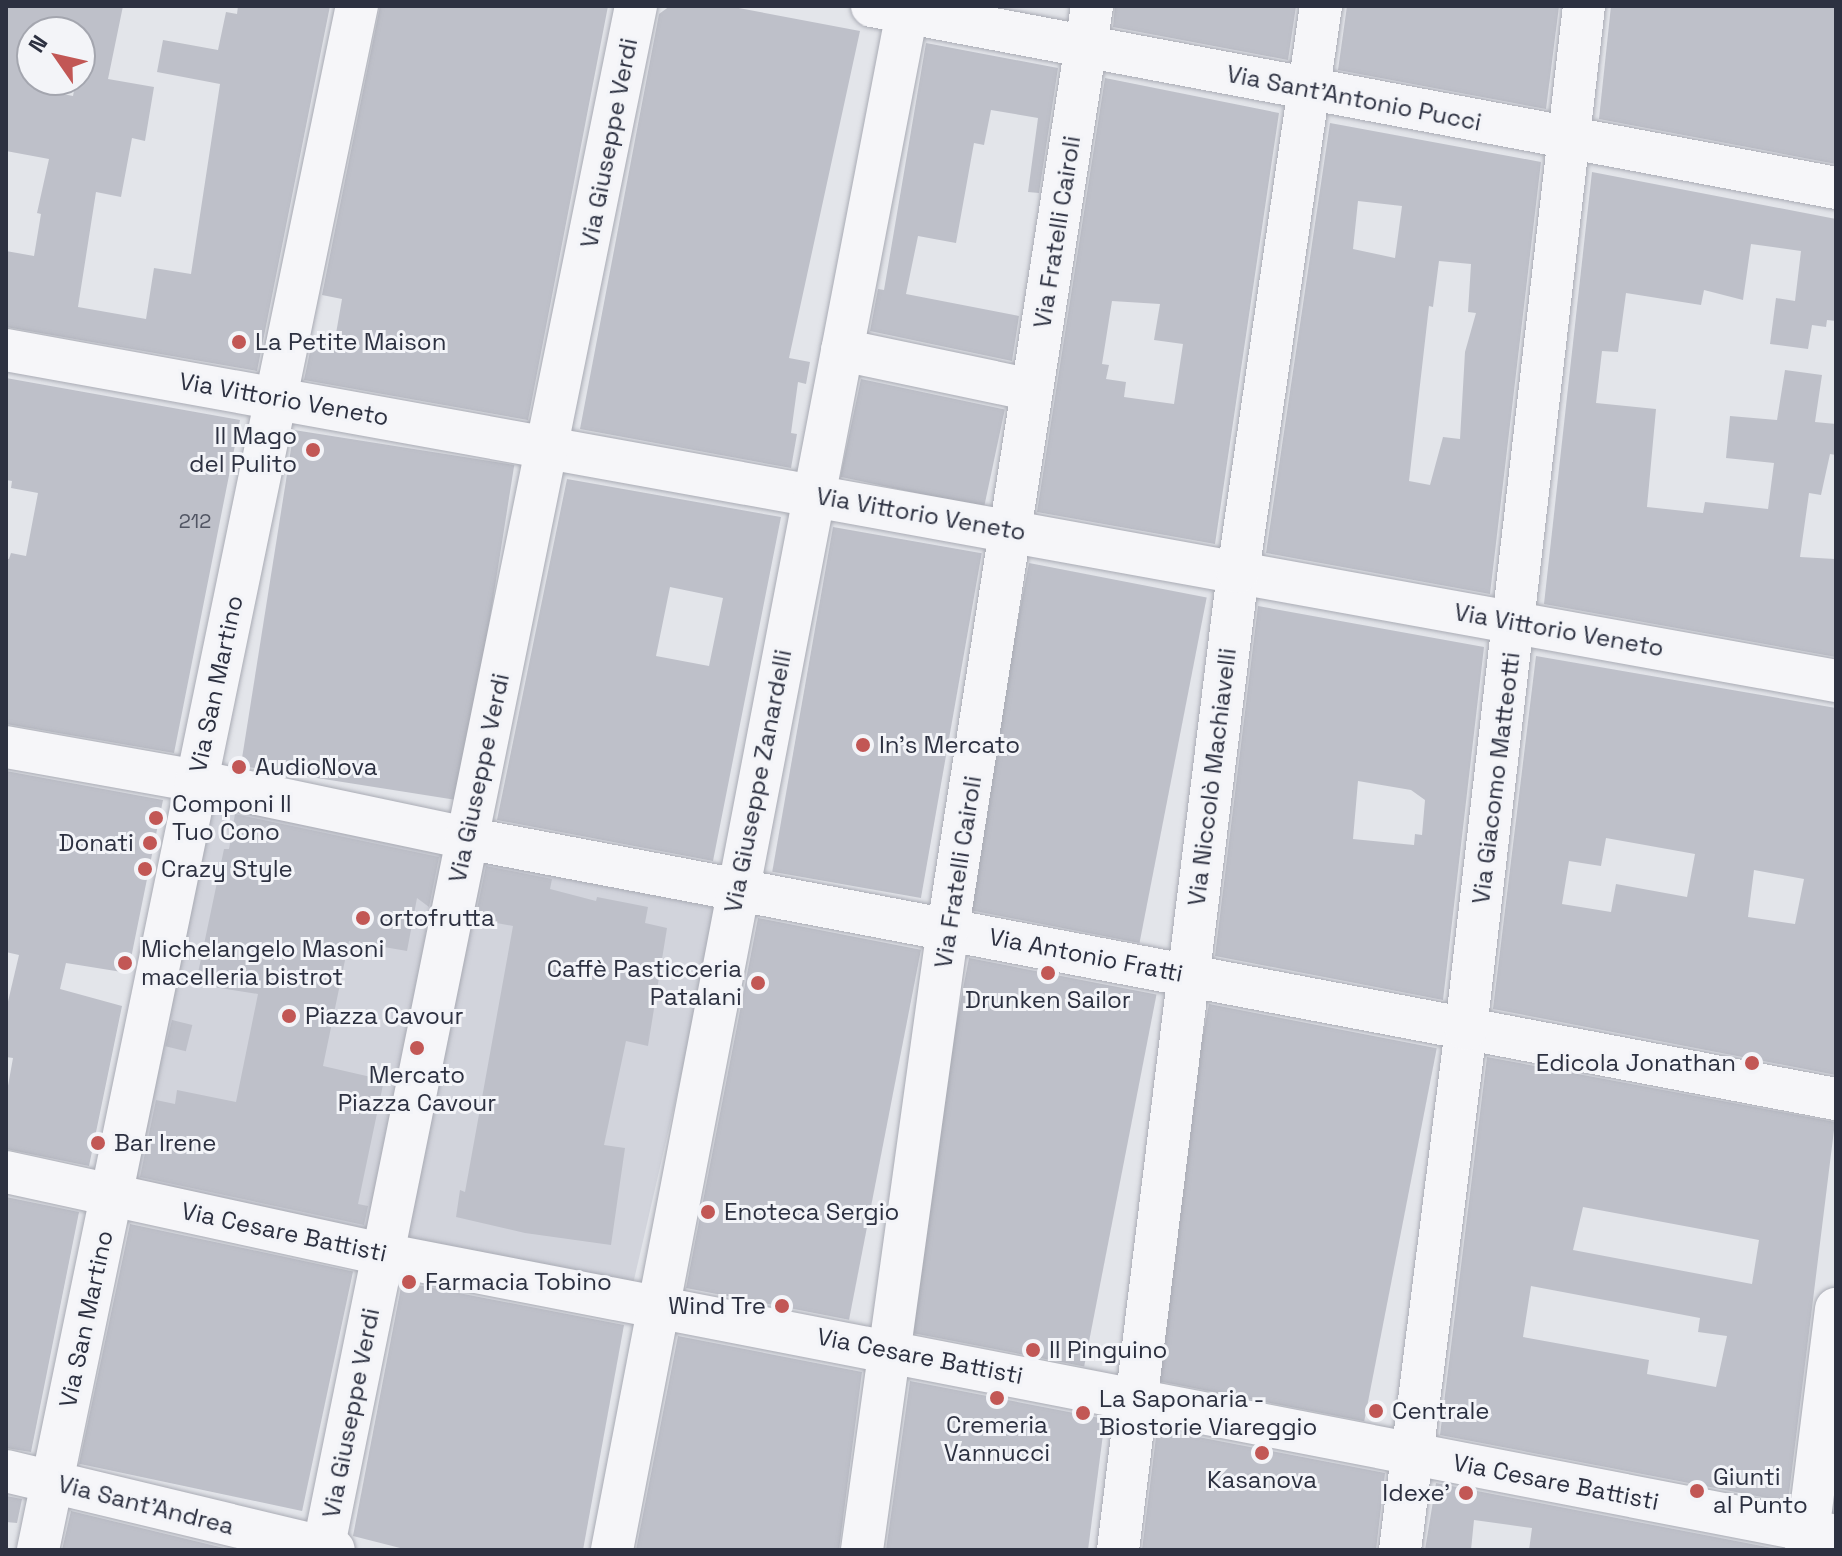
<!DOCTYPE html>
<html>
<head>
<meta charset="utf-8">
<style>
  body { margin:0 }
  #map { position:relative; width:1842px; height:1556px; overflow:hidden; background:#e3e5ea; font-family:"Space Grotesk",sans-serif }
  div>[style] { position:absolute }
  .built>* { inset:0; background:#d2d4dc; transform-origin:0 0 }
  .building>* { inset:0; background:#bec0c9; transform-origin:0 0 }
  .roads { filter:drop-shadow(0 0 2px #a9abb4) drop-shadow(0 0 2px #a9abb4) }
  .minor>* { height:42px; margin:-21px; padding:0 21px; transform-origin:21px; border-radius:21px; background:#f6f6f9 }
  .dots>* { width:22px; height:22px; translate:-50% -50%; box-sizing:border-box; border:4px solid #f3f4f8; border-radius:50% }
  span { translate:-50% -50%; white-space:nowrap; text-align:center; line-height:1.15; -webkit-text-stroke:6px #f3f4f8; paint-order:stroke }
  .number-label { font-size:20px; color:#515563 }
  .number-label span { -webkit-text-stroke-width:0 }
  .street-label { font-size:24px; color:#2d3141 }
  .poi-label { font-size:24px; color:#2d3141 }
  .left { translate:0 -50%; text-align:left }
  .right { translate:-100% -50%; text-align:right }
  .frame { position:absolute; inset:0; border:8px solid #2d3141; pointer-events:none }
  .north { position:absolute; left:16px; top:16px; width:80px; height:80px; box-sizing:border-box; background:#f3f4f8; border:2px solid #a4a6af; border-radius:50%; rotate:304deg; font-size:22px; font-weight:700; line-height:32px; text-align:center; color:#2d3141 }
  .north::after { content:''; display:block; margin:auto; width:28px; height:36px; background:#c25755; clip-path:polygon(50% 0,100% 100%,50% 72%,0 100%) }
</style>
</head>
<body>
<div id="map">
  <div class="built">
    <div style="left:196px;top:781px;width:539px;height:421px;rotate:13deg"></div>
  </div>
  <div class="building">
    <div style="clip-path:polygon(evenodd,6px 6px,123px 6px,108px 79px,154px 87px,145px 141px,132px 138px,121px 197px,96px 192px,78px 307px,146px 319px,154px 268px,191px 274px,220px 84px,157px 72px,163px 40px,218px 50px,226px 12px,237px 14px,238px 6px,330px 6px,257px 371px,6px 327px,6px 251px,34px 256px,41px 214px,37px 213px,49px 159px,6px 151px,6px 6px,37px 24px,86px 35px,80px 80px,76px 80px,73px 96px,32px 88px,32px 32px,37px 24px)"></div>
    <div style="clip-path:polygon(380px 6px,608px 6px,528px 420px,304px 380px,312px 342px,334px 345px,342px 299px,322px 295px)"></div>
    <div style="clip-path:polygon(670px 6px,728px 6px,860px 31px,789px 358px,810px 362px,806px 384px,798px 382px,791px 433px,797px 434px,791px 468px,580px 429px,659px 14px)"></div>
    <div style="clip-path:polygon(1115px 6px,1296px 6px,1288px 60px,1113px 27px)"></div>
    <div style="clip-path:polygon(1347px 6px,1559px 6px,1546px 109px,1338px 70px)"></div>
    <div style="clip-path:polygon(1611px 6px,1836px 6px,1836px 164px,1599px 119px)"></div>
    <div style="clip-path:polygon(926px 43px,1058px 68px,1039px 193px,1028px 192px,1038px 118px,991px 110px,984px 145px,974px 143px,956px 243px,918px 236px,906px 294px,1019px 316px,1012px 361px,870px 331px,878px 289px,884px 290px)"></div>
    <div style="clip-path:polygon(evenodd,1105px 78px,1279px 113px,1215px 544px,1037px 512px,1105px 78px,1112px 301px,1160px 304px,1154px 340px,1183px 344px,1174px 404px,1124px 397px,1126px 382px,1106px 379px,1109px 365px,1102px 364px,1112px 301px)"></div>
    <div style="clip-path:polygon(evenodd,1330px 123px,1541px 162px,1490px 594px,1266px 553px,1330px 123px,1358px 201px,1402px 206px,1395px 258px,1353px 249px,1358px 201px,1330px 123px,1439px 261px,1471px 264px,1468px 312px,1476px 313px,1465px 352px,1460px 439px,1443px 437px,1430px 485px,1409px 481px,1429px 306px,1433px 307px,1439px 261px)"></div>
    <div style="clip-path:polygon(1592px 172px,1836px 219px,1836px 321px,1827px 320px,1826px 327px,1812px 325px,1808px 349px,1770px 344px,1776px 298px,1795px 301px,1801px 251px,1751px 244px,1743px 300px,1704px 290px,1701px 305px,1626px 293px,1618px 352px,1602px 351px,1596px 403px,1656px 409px,1647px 507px,1703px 513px,1705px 502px,1768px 509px,1774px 463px,1726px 458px,1730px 416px,1777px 420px,1785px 370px,1822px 375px,1815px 422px,1836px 424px,1836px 455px,1830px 454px,1821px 495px,1809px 493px,1800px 557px,1835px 559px,1836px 657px,1544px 604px)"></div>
    <div style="clip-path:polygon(6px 378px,240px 420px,174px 753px,6px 724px,6px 558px,9px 559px,11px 553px,26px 556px,38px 493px,11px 488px,12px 481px,6px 480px)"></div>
    <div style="left:861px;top:379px;width:147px;height:100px;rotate:12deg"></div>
    <div style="left:294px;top:430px;width:223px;height:340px;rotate:9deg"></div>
    <div style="clip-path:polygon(evenodd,567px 479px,781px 517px,713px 861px,497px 820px,567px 479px,670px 587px,723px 598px,709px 666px,656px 656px,670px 587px)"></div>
    <div style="left:833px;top:527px;width:151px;height:350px;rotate:10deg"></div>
    <div style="left:1029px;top:563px;width:181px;height:352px;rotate:11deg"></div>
    <div style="clip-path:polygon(evenodd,1258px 606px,1484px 647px,1443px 1000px,1215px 956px,1258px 606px,1358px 781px,1411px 790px,1425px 800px,1422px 835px,1415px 834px,1414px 845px,1353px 839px,1358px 781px)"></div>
    <div style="clip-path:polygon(evenodd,1536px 656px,1836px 708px,1836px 1075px,1493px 1009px,1536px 656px,1606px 838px,1695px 854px,1687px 897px,1616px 884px,1611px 912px,1562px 904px,1569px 861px,1601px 866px,1606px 838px,1536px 656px,1754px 870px,1804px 879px,1795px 924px,1748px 917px,1754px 870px)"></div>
    <div style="clip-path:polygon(6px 771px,163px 800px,128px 973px,66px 963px,60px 989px,122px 1006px,89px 1166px,6px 1149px,6px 1097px,13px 1058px,6px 1057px,6px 1010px,19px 955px,6px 952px)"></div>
    <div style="clip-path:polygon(235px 814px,439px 857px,429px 907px,417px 898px,407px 951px,349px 941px,323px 1066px,384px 1080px,358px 1204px,368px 1206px,364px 1225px,140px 1177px,156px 1100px,175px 1104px,177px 1090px,236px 1102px,258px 994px,207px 986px,209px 976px,198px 973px,224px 849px,229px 849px)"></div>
    <div style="clip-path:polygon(486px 866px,552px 879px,550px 889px,596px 901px,597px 897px,648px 907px,645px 923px,667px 928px,648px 1046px,626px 1041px,604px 1145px,625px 1148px,611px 1245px,525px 1233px,456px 1217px,460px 1190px,465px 1192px,513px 926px,475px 919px)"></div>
    <div style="left:758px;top:918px;width:166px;height:377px;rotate:11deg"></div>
    <div style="left:969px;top:958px;width:191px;height:379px;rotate:11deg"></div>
    <div style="left:1209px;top:1004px;width:232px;height:380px;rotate:11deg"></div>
    <div style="left:172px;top:1020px;width:21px;height:27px;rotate:14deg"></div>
    <div style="clip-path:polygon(evenodd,1487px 1057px,1835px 1122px,1788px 1502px,1440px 1435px,1487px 1057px,1583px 1207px,1759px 1240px,1752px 1284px,1573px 1250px,1583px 1207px,1487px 1057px,1531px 1286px,1700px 1318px,1698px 1332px,1727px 1336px,1716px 1387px,1647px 1374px,1649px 1360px,1523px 1337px,1531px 1286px)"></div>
    <div style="clip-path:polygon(6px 1197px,79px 1212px,31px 1452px,6px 1448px)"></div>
    <div style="left:130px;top:1224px;width:228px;height:245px;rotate:12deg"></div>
    <div style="clip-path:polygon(402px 1282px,624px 1325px,583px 1550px,408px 1550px,353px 1536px)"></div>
    <div style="clip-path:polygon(678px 1336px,862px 1372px,839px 1550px,636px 1550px)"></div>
    <div style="clip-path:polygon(910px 1381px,1105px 1419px,1088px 1550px,886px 1550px)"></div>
    <div style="clip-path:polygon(1157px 1429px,1385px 1473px,1376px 1550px,1142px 1550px)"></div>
    <div style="clip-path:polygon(1436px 1483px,1782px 1550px,1529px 1550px,1532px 1528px,1474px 1520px,1471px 1550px,1425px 1550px)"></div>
    <div style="clip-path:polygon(6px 1496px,22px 1499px,17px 1523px,6px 1522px)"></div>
    <div style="clip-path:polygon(71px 1511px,232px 1550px,62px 1550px)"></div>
  </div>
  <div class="roads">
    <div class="minor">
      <div style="left:872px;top:6px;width:981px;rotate:10.69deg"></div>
      <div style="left:6px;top:350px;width:1860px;rotate:10.25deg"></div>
      <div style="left:842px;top:350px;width:194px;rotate:11.9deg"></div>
      <div style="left:6px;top:747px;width:193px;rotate:10.1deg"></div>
      <div style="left:196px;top:781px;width:276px;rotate:11.9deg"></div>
      <div style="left:466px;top:838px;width:1395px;rotate:10.79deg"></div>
      <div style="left:6px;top:1172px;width:386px;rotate:12.3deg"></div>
      <div style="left:383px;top:1254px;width:1480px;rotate:10.98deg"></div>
      <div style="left:6px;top:1471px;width:337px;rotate:13.5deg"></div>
      <div style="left:38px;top:1550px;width:1577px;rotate:-78.33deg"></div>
      <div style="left:323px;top:1550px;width:1575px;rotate:-78.54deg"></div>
      <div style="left:612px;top:1550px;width:1565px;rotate:-79.14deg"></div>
      <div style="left:862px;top:1550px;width:628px;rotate:-82.13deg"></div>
      <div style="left:948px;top:928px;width:933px;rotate:-81.12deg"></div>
      <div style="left:1118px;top:1550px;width:985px;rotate:-83deg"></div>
      <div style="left:1238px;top:572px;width:572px;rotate:-81.66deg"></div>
      <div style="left:1400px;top:1550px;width:525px;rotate:-82.78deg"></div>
      <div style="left:1466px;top:1029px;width:1030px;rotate:-83.42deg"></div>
      <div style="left:1806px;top:1550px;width:243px;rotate:-82.9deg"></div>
    </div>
  </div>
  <div class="dots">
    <div style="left:239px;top:342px;background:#c25755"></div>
    <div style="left:313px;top:450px;background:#c25755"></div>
    <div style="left:863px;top:745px;background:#c25755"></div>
    <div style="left:239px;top:767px;background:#c25755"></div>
    <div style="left:156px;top:818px;background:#c25755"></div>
    <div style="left:150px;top:843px;background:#c25755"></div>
    <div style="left:145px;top:869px;background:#c25755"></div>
    <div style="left:363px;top:918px;background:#c25755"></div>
    <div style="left:125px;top:963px;background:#c25755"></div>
    <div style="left:1048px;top:973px;background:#c25755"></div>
    <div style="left:758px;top:983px;background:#c25755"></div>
    <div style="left:289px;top:1016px;background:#c25755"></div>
    <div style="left:417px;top:1048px;background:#c25755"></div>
    <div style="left:1752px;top:1063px;background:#c25755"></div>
    <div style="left:98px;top:1143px;background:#c25755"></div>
    <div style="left:708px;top:1212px;background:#c25755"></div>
    <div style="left:409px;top:1282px;background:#c25755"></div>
    <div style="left:782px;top:1306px;background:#c25755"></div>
    <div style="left:1033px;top:1350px;background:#c25755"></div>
    <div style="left:997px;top:1398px;background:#c25755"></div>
    <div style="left:1376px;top:1411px;background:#c25755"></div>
    <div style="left:1083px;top:1413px;background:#c25755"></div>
    <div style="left:1262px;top:1453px;background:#c25755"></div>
    <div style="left:1697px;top:1491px;background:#c25755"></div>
    <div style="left:1466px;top:1493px;background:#c25755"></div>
  </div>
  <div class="number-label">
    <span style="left:195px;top:521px">212</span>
  </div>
  <div class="street-label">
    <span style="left:1354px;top:98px;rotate:11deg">Via Sant'Antonio Pucci</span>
    <span style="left:609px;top:143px;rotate:-79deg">Via Giuseppe Verdi</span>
    <span style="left:1057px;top:232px;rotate:-81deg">Via Fratelli Cairoli</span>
    <span style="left:284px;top:399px;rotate:10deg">Via Vittorio Veneto</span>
    <span style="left:921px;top:514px;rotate:10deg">Via Vittorio Veneto</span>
    <span style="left:1559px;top:630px;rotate:10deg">Via Vittorio Veneto</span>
    <span style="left:216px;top:684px;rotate:-78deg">Via San Martino</span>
    <span style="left:1212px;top:777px;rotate:-83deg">Via Niccolò Machiavelli</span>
    <span style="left:479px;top:778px;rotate:-78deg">Via Giuseppe Verdi</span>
    <span style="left:1496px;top:778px;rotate:-83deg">Via Giacomo Matteotti</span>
    <span style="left:758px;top:781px;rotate:-79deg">Via Giuseppe Zanardelli</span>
    <span style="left:958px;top:872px;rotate:-81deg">Via Fratelli Cairoli</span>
    <span style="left:1086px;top:955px;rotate:11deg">Via Antonio Fratti</span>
    <span style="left:284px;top:1232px;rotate:12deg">Via Cesare Battisti</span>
    <span style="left:86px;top:1319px;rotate:-78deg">Via San Martino</span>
    <span style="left:920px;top:1356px;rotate:11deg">Via Cesare Battisti</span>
    <span style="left:351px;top:1413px;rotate:-79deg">Via Giuseppe Verdi</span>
    <span style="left:1556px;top:1482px;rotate:11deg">Via Cesare Battisti</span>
    <span style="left:146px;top:1505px;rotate:14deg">Via Sant'Andrea</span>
  </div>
  <div class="poi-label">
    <span class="left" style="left:255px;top:342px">La Petite Maison</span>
    <span class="right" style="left:297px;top:450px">Il Mago<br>del Pulito</span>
    <span class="left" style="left:879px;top:745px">In's Mercato</span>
    <span class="left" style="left:255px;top:767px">AudioNova</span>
    <span class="left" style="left:172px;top:818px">Componi Il<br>Tuo Cono</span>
    <span class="right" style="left:134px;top:843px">Donati</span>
    <span class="left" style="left:161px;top:869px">Crazy Style</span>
    <span class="left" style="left:379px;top:918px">ortofrutta</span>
    <span class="left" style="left:141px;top:963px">Michelangelo Masoni<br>macelleria bistrot</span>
    <span class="right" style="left:742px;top:983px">Caffè Pasticceria<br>Patalani</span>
    <span style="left:1048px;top:1000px">Drunken Sailor</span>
    <span class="left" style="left:305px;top:1016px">Piazza Cavour</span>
    <span class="right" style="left:1736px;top:1063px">Edicola Jonathan</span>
    <span style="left:417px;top:1089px">Mercato<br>Piazza Cavour</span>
    <span class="left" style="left:114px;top:1143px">Bar Irene</span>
    <span class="left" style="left:724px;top:1212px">Enoteca Sergio</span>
    <span class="left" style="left:425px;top:1282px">Farmacia Tobino</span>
    <span class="right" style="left:766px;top:1306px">Wind Tre</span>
    <span class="left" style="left:1049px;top:1350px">Il Pinguino</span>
    <span class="left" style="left:1099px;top:1413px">La Saponaria -<br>Biostorie Viareggio</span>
    <span class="left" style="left:1392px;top:1411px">Centrale</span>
    <span style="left:997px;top:1439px">Cremeria<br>Vannucci</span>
    <span class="left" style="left:1713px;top:1491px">Giunti<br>al Punto</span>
    <span style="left:1262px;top:1480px">Kasanova</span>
    <span class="right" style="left:1450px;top:1493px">Idexe'</span>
  </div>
  <div class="frame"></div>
  <div class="north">N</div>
</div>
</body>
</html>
